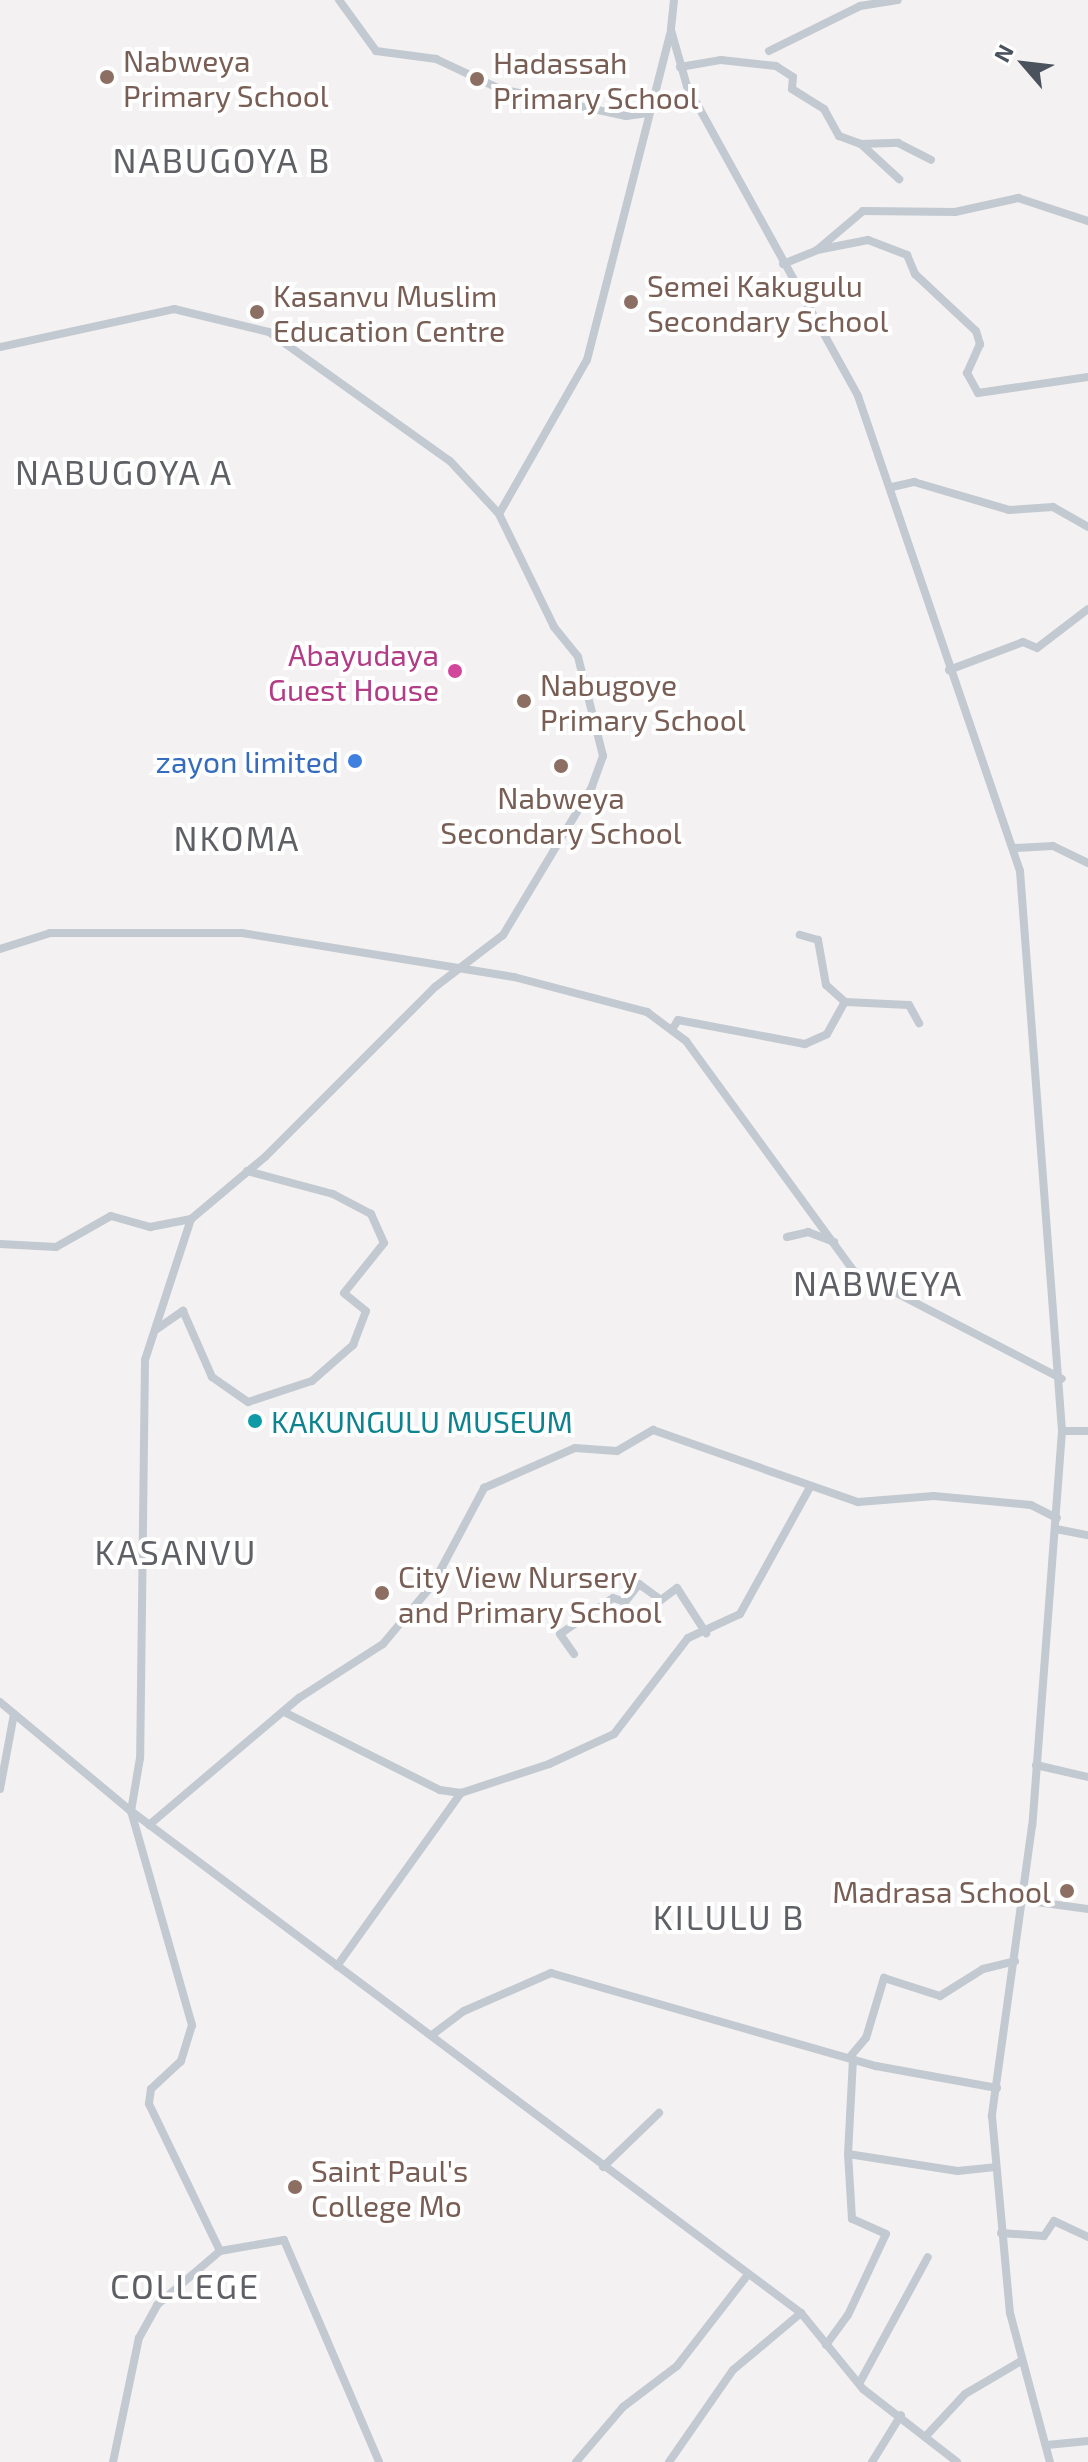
<!DOCTYPE html>
<html>
<head>
<meta charset="utf-8">
<style>
  body { margin:0 }
  #map { position:relative; width:1088px; height:2462px; overflow:hidden; background:#f3f1f1; font-family:"Exo 2",sans-serif }
  div>[style] { position:absolute }
  .minor>* { height:8px; margin:-4px; padding:0 4px; transform-origin:4px; border-radius:4px; background:#c2c9d1 }
  .dots>* { width:22px; height:22px; translate:-50% -50%; box-sizing:border-box; border:4px solid #fff; border-radius:50% }
  span { translate:-50% -50%; white-space:nowrap; text-align:center; line-height:1.15; -webkit-text-stroke:8px #fff; paint-order:stroke }
  .education-label { font-size:30px; color:#785e54 }
  .left { translate:0 -50%; text-align:left }
  .right { translate:-100% -50%; text-align:right }
  .hotel-label { font-size:30px; color:#b23c85 }
  .shop-label { font-size:30px; color:#366cbe }
  .culture-label { font-size:30px; color:#0d838f }
  .quarter-label { font-size:34px; color:#5e6065; letter-spacing:2px }
  .north { position:absolute; left:984px; top:24px; width:80px; height:80px; -webkit-text-stroke:6px #fff; paint-order:stroke; rotate:298deg; font-size:22px; font-weight:700; line-height:32px; text-align:center; color:#4a525d }
  .north::after { content:''; display:block; margin:auto; width:28px; height:36px; background:#4a525d; clip-path:polygon(50% 0,100% 100%,50% 72%,0 100%) }
</style>
</head>
<body>
<div id="map">
  <div class="minor">
    <div style="left:339px;top:0;width:63px;rotate:54deg"></div>
    <div style="left:376px;top:51px;width:61px;rotate:7.6deg"></div>
    <div style="left:436px;top:59px;width:71px;rotate:25.1deg"></div>
    <div style="left:500px;top:89px;width:129px;rotate:12.1deg"></div>
    <div style="left:626px;top:116px;width:22px;rotate:-8deg"></div>
    <div style="left:674px;top:0;width:30px;rotate:96deg"></div>
    <div style="left:671px;top:30px;width:58px;rotate:74.1deg"></div>
    <div style="left:687px;top:86px;width:354px;rotate:61.1deg"></div>
    <div style="left:858px;top:396px;width:502px;rotate:71.17deg"></div>
    <div style="left:1020px;top:871px;width:562px;rotate:85.71deg"></div>
    <div style="left:1062px;top:1431px;width:396px;rotate:94.3deg"></div>
    <div style="left:1032px;top:1826px;width:293px;rotate:97.9deg"></div>
    <div style="left:992px;top:2116px;width:198px;rotate:84.8deg"></div>
    <div style="left:1010px;top:2313px;width:154px;rotate:75deg"></div>
    <div style="left:769px;top:51px;width:102px;rotate:-26.3deg"></div>
    <div style="left:860px;top:6px;width:38px;rotate:-9deg"></div>
    <div style="left:680px;top:67px;width:42px;rotate:-9.7deg"></div>
    <div style="left:721px;top:60px;width:55px;rotate:6.2deg"></div>
    <div style="left:776px;top:66px;width:20px;rotate:33deg"></div>
    <div style="left:793px;top:77px;width:12px;rotate:95deg"></div>
    <div style="left:792px;top:89px;width:38px;rotate:32deg"></div>
    <div style="left:824px;top:109px;width:31px;rotate:61deg"></div>
    <div style="left:839px;top:136px;width:23px;rotate:20deg"></div>
    <div style="left:861px;top:144px;width:37px;rotate:-2deg"></div>
    <div style="left:898px;top:143px;width:37px;rotate:27deg"></div>
    <div style="left:861px;top:144px;width:52px;rotate:42.6deg"></div>
    <div style="left:817px;top:250px;width:52px;rotate:-11.1deg"></div>
    <div style="left:868px;top:240px;width:42px;rotate:21deg"></div>
    <div style="left:907px;top:255px;width:21px;rotate:67deg"></div>
    <div style="left:915px;top:274px;width:83px;rotate:43.1deg"></div>
    <div style="left:976px;top:331px;width:14px;rotate:73deg"></div>
    <div style="left:980px;top:344px;width:32px;rotate:114deg"></div>
    <div style="left:967px;top:373px;width:23px;rotate:61deg"></div>
    <div style="left:978px;top:393px;width:111px;rotate:-8.3deg"></div>
    <div style="left:783px;top:264px;width:37px;rotate:-22deg"></div>
    <div style="left:817px;top:250px;width:60px;rotate:-40.3deg"></div>
    <div style="left:863px;top:211px;width:92px;rotate:0.6deg"></div>
    <div style="left:955px;top:212px;width:65px;rotate:-12.5deg"></div>
    <div style="left:1018px;top:198px;width:74px;rotate:18.2deg"></div>
    <div style="left:0;top:347px;width:178px;rotate:-12.3deg"></div>
    <div style="left:174px;top:309px;width:98px;rotate:13.6deg"></div>
    <div style="left:269px;top:332px;width:222px;rotate:35.5deg"></div>
    <div style="left:450px;top:461px;width:72px;rotate:47.2deg"></div>
    <div style="left:499px;top:514px;width:126px;rotate:64deg"></div>
    <div style="left:554px;top:627px;width:38px;rotate:51deg"></div>
    <div style="left:578px;top:657px;width:102px;rotate:75.8deg"></div>
    <div style="left:603px;top:756px;width:33px;rotate:110deg"></div>
    <div style="left:592px;top:787px;width:173px;rotate:121deg"></div>
    <div style="left:503px;top:935px;width:86px;rotate:142.6deg"></div>
    <div style="left:435px;top:987px;width:240px;rotate:135deg"></div>
    <div style="left:265px;top:1157px;width:97px;rotate:140deg"></div>
    <div style="left:191px;top:1219px;width:148px;rotate:108.1deg"></div>
    <div style="left:145px;top:1360px;width:398px;rotate:90.7deg"></div>
    <div style="left:140px;top:1758px;width:54px;rotate:99.6deg"></div>
    <div style="left:131px;top:1811px;width:223px;rotate:74.1deg"></div>
    <div style="left:192px;top:2025px;width:38px;rotate:107deg"></div>
    <div style="left:181px;top:2061px;width:41px;rotate:137deg"></div>
    <div style="left:151px;top:2089px;width:15px;rotate:98deg"></div>
    <div style="left:149px;top:2104px;width:163px;rotate:64.2deg"></div>
    <div style="left:220px;top:2251px;width:65px;rotate:-9.8deg"></div>
    <div style="left:284px;top:2240px;width:241px;rotate:66.8deg"></div>
    <div style="left:892px;top:487px;width:23px;rotate:-13deg"></div>
    <div style="left:914px;top:482px;width:99px;rotate:16.4deg"></div>
    <div style="left:1009px;top:510px;width:44px;rotate:-3.9deg"></div>
    <div style="left:1053px;top:507px;width:40px;rotate:29.7deg"></div>
    <div style="left:499px;top:514px;width:177px;rotate:-60.3deg"></div>
    <div style="left:587px;top:360px;width:336px;rotate:-75.7deg"></div>
    <div style="left:949px;top:670px;width:79px;rotate:-20.7deg"></div>
    <div style="left:1023px;top:642px;width:15px;rotate:23deg"></div>
    <div style="left:1037px;top:648px;width:64px;rotate:-37.4deg"></div>
    <div style="left:1015px;top:848px;width:38px;rotate:-3deg"></div>
    <div style="left:1053px;top:846px;width:39px;rotate:26deg"></div>
    <div style="left:0;top:949px;width:52px;rotate:-17.7deg"></div>
    <div style="left:50px;top:933px;width:192px"></div>
    <div style="left:242px;top:933px;width:276px;rotate:9.2deg"></div>
    <div style="left:514px;top:977px;width:138px;rotate:14.7deg"></div>
    <div style="left:647px;top:1012px;width:49px;rotate:36.6deg"></div>
    <div style="left:686px;top:1041px;width:285px;rotate:53.9deg"></div>
    <div style="left:854px;top:1271px;width:234px;rotate:27.4deg"></div>
    <div style="left:845px;top:1002px;width:64px;rotate:2.7deg"></div>
    <div style="left:909px;top:1005px;width:21px;rotate:61deg"></div>
    <div style="left:673px;top:1028px;width:9px;rotate:-58deg"></div>
    <div style="left:678px;top:1020px;width:129px;rotate:10.7deg"></div>
    <div style="left:805px;top:1044px;width:24px;rotate:-24deg"></div>
    <div style="left:827px;top:1034px;width:37px;rotate:-61deg"></div>
    <div style="left:845px;top:1002px;width:25px;rotate:-138deg"></div>
    <div style="left:826px;top:985px;width:46px;rotate:-100.1deg"></div>
    <div style="left:818px;top:940px;width:19px;rotate:-164deg"></div>
    <div style="left:787px;top:1237px;width:22px;rotate:-13deg"></div>
    <div style="left:808px;top:1232px;width:28px;rotate:21deg"></div>
    <div style="left:0;top:1244px;width:56px;rotate:3.1deg"></div>
    <div style="left:56px;top:1247px;width:63px;rotate:-29.4deg"></div>
    <div style="left:111px;top:1216px;width:41px;rotate:15.8deg"></div>
    <div style="left:150px;top:1227px;width:42px;rotate:-11deg"></div>
    <div style="left:157px;top:1329px;width:32px;rotate:-35deg"></div>
    <div style="left:183px;top:1311px;width:72px;rotate:66.3deg"></div>
    <div style="left:212px;top:1377px;width:44px;rotate:34.8deg"></div>
    <div style="left:248px;top:1402px;width:67px;rotate:-18.2deg"></div>
    <div style="left:312px;top:1381px;width:55px;rotate:-41.3deg"></div>
    <div style="left:353px;top:1345px;width:36px;rotate:-69deg"></div>
    <div style="left:366px;top:1311px;width:28px;rotate:-141deg"></div>
    <div style="left:344px;top:1293px;width:64px;rotate:-51.3deg"></div>
    <div style="left:384px;top:1243px;width:32px;rotate:-114deg"></div>
    <div style="left:371px;top:1214px;width:43px;rotate:-152.2deg"></div>
    <div style="left:333px;top:1194px;width:89px;rotate:-165deg"></div>
    <div style="left:1062px;top:1431px;width:26px"></div>
    <div style="left:1056px;top:1529px;width:33px;rotate:11deg"></div>
    <div style="left:574px;top:1654px;width:24px;rotate:-125deg"></div>
    <div style="left:560px;top:1634px;width:64px;rotate:-34.2deg"></div>
    <div style="left:613px;top:1598px;width:13px;rotate:18deg"></div>
    <div style="left:625px;top:1602px;width:23px;rotate:-52deg"></div>
    <div style="left:639px;top:1584px;width:27px;rotate:36deg"></div>
    <div style="left:661px;top:1600px;width:20px;rotate:-37deg"></div>
    <div style="left:677px;top:1588px;width:54px;rotate:57.2deg"></div>
    <div style="left:0;top:1702px;width:170px;rotate:39.8deg"></div>
    <div style="left:131px;top:1811px;width:837px;rotate:36.84deg"></div>
    <div style="left:801px;top:2313px;width:98px;rotate:50.8deg"></div>
    <div style="left:863px;top:2389px;width:119px;rotate:37.8deg"></div>
    <div style="left:286px;top:1713px;width:172px;rotate:26.6deg"></div>
    <div style="left:440px;top:1790px;width:21px;rotate:8deg"></div>
    <div style="left:461px;top:1793px;width:93px;rotate:-18.2deg"></div>
    <div style="left:549px;top:1764px;width:72px;rotate:-24.8deg"></div>
    <div style="left:614px;top:1734px;width:121px;rotate:-52.4deg"></div>
    <div style="left:688px;top:1638px;width:57px;rotate:-24.8deg"></div>
    <div style="left:740px;top:1614px;width:145px;rotate:-61.1deg"></div>
    <div style="left:1036px;top:1765px;width:53px;rotate:13deg"></div>
    <div style="left:0;top:1789px;width:76px;rotate:-79.4deg"></div>
    <div style="left:149px;top:1825px;width:197px;rotate:-40.3deg"></div>
    <div style="left:299px;top:1698px;width:100px;rotate:-32.7deg"></div>
    <div style="left:383px;top:1644px;width:78px;rotate:-50.2deg"></div>
    <div style="left:433px;top:1584px;width:109px;rotate:-62deg"></div>
    <div style="left:484px;top:1488px;width:99px;rotate:-23.7deg"></div>
    <div style="left:575px;top:1448px;width:42px;rotate:4.1deg"></div>
    <div style="left:617px;top:1451px;width:42px;rotate:-30.3deg"></div>
    <div style="left:653px;top:1430px;width:217px;rotate:19.4deg"></div>
    <div style="left:858px;top:1502px;width:76px;rotate:-4.5deg"></div>
    <div style="left:934px;top:1496px;width:97px;rotate:5.3deg"></div>
    <div style="left:1031px;top:1505px;width:29px;rotate:27deg"></div>
    <div style="left:1022px;top:1900px;width:67px;rotate:7.8deg"></div>
    <div style="left:337px;top:1966px;width:213px;rotate:-54.4deg"></div>
    <div style="left:432px;top:2035px;width:40px;rotate:-37deg"></div>
    <div style="left:464px;top:2011px;width:95px;rotate:-23.6deg"></div>
    <div style="left:551px;top:1973px;width:338px;rotate:16deg"></div>
    <div style="left:876px;top:2066px;width:123px;rotate:10.3deg"></div>
    <div style="left:849px;top:2058px;width:26px;rotate:-50deg"></div>
    <div style="left:866px;top:2038px;width:63px;rotate:-73.3deg"></div>
    <div style="left:884px;top:1978px;width:59px;rotate:17.8deg"></div>
    <div style="left:940px;top:1996px;width:51px;rotate:-32.1deg"></div>
    <div style="left:983px;top:1969px;width:33px;rotate:-14deg"></div>
    <div style="left:853px;top:2059px;width:95px;rotate:93deg"></div>
    <div style="left:848px;top:2154px;width:111px;rotate:8.8deg"></div>
    <div style="left:958px;top:2171px;width:37px;rotate:-6deg"></div>
    <div style="left:603px;top:2167px;width:78px;rotate:-44deg"></div>
    <div style="left:1001px;top:2233px;width:43px;rotate:4deg"></div>
    <div style="left:1044px;top:2236px;width:18px;rotate:-56deg"></div>
    <div style="left:1054px;top:2221px;width:38px;rotate:25deg"></div>
    <div style="left:826px;top:2345px;width:37px;rotate:-54deg"></div>
    <div style="left:848px;top:2315px;width:89px;rotate:-64.9deg"></div>
    <div style="left:886px;top:2234px;width:37px;rotate:-156deg"></div>
    <div style="left:852px;top:2219px;width:65px;rotate:-93.5deg"></div>
    <div style="left:860px;top:2382px;width:142px;rotate:-61.5deg"></div>
    <div style="left:926px;top:2436px;width:57px;rotate:-47.1deg"></div>
    <div style="left:965px;top:2394px;width:65px;rotate:-30.5deg"></div>
    <div style="left:1047px;top:2445px;width:41px;rotate:-5.6deg"></div>
    <div style="left:113px;top:2462px;width:127px;rotate:-78.2deg"></div>
    <div style="left:139px;top:2338px;width:38px;rotate:-61deg"></div>
    <div style="left:157px;top:2305px;width:83px;rotate:-40.6deg"></div>
    <div style="left:576px;top:2462px;width:72px;rotate:-49.5deg"></div>
    <div style="left:623px;top:2407px;width:68px;rotate:-37.2deg"></div>
    <div style="left:677px;top:2366px;width:113px;rotate:-52.2deg"></div>
    <div style="left:669px;top:2462px;width:112px;rotate:-55.2deg"></div>
    <div style="left:733px;top:2370px;width:89px;rotate:-40deg"></div>
    <div style="left:872px;top:2462px;width:55px;rotate:-58.3deg"></div>
  </div>
  <div class="dots">
    <div style="left:107px;top:77px;background:#8d6e63"></div>
    <div style="left:477px;top:79px;background:#8d6e63"></div>
    <div style="left:631px;top:302px;background:#8d6e63"></div>
    <div style="left:257px;top:312px;background:#8d6e63"></div>
    <div style="left:455px;top:671px;background:#d1479c"></div>
    <div style="left:524px;top:701px;background:#8d6e63"></div>
    <div style="left:355px;top:761px;background:#3f7fe0"></div>
    <div style="left:561px;top:766px;background:#8d6e63"></div>
    <div style="left:255px;top:1421px;background:#0f9aa8"></div>
    <div style="left:382px;top:1593px;background:#8d6e63"></div>
    <div style="left:1067px;top:1891px;background:#8d6e63"></div>
    <div style="left:295px;top:2187px;background:#8d6e63"></div>
  </div>
  <div class="education-label">
    <span class="left" style="left:123px;top:77px">Nabweya<br>Primary School</span>
    <span class="left" style="left:493px;top:79px">Hadassah<br>Primary School</span>
    <span class="left" style="left:647px;top:302px">Semei Kakugulu<br>Secondary School</span>
    <span class="left" style="left:273px;top:312px">Kasanvu Muslim<br>Education Centre</span>
    <span class="left" style="left:540px;top:701px">Nabugoye<br>Primary School</span>
    <span style="left:561px;top:814px">Nabweya<br>Secondary School</span>
    <span class="left" style="left:398px;top:1593px">City View Nursery<br>and Primary School</span>
    <span class="right" style="left:1051px;top:1891px">Madrasa School</span>
    <span class="left" style="left:311px;top:2187px">Saint Paul's<br>College Mo</span>
  </div>
  <div class="hotel-label">
    <span class="right" style="left:439px;top:671px">Abayudaya<br>Guest House</span>
  </div>
  <div class="shop-label">
    <span class="right" style="left:339px;top:761px">zayon limited</span>
  </div>
  <div class="culture-label">
    <span class="left" style="left:271px;top:1421px">KAKUNGULU MUSEUM</span>
  </div>
  <div class="quarter-label">
    <span style="left:222px;top:160px">NABUGOYA B</span>
    <span style="left:124px;top:472px">NABUGOYA A</span>
    <span style="left:237px;top:838px">NKOMA</span>
    <span style="left:878px;top:1283px">NABWEYA</span>
    <span style="left:176px;top:1552px">KASANVU</span>
    <span style="left:729px;top:1917px">KILULU B</span>
    <span style="left:185px;top:2286px">COLLEGE</span>
  </div>
  <div class="north">N</div>
</div>
</body>
</html>
